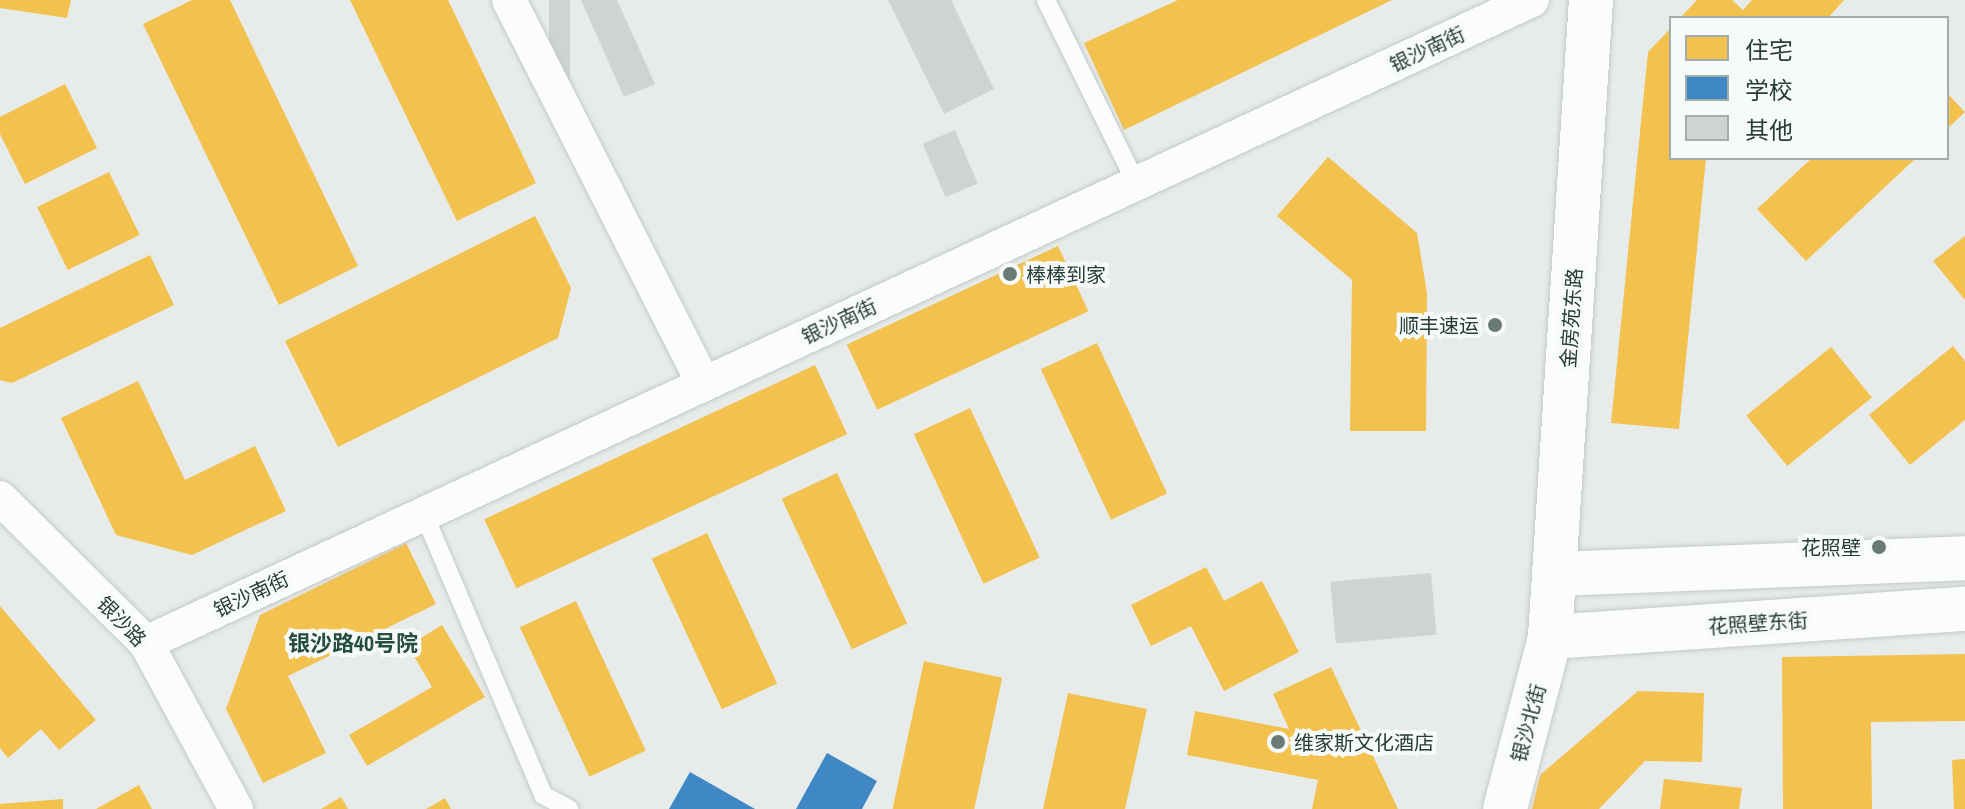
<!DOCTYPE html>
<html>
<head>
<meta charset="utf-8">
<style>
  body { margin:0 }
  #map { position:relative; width:1965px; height:809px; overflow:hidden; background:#e7ecea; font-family:"Archivo Narrow","Noto Sans SC",sans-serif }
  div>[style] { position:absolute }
  .homes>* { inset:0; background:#f2c14e; transform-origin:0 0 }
  .schools>* { inset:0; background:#3f88c5 }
  .building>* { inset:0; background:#cfd3d1; transform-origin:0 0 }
  .roads { filter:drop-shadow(0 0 2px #c4c9c7) drop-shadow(0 0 2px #c4c9c7) }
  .lane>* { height:18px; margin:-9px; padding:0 9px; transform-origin:9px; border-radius:9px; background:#fbfcfc }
  .street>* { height:34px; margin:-17px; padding:0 17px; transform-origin:17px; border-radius:17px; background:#fbfcfc }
  .secondary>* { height:44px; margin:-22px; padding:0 22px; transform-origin:22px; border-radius:22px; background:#fbfcfc }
  .dots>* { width:22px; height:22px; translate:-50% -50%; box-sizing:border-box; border:4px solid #f6faf8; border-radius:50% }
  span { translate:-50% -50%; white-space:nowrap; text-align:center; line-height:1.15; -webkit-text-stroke:8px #f6faf8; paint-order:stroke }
  .street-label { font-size:20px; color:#273d36 }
  .poi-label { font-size:20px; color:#273d36 }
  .left { translate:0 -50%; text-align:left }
  .right { translate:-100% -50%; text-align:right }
  .neighbourhood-label { font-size:22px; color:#254d41; font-weight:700 }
  .legend { position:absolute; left:1669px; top:16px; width:280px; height:144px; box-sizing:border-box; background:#f6faf8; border:2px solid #a3aeaa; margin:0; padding:10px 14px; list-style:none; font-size:24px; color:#273d36 }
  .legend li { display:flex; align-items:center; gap:16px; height:40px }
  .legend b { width:40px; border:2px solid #a3aeaa }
</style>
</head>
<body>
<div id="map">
  <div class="homes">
    <div style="clip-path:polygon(0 0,71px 0,67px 18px,0 8px)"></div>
    <div style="clip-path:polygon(192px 0,230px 0,358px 266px,279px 305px,143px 24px)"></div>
    <div style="clip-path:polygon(350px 0,448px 0,536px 183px,457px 221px)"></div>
    <div style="clip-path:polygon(1178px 0,1392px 0,1124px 130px,1084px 43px)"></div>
    <div style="clip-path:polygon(1697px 0,1732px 0,1743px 10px,1752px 0,1844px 0,1828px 18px,1680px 18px)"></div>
    <div style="clip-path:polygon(1671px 28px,1671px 158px,1706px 158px,1679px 429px,1611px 423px,1648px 52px)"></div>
    <div style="clip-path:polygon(65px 84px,97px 148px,25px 184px,0 134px,0 117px)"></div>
    <div style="clip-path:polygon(1947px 93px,1965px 112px,1947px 129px)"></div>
    <div style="clip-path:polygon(1328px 157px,1417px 233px,1427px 293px,1426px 431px,1350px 431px,1352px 280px,1277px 216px)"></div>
    <div style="clip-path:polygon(1812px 158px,1916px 158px,1806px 261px,1757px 209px)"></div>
    <div style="left:109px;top:172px;width:70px;height:80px;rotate:64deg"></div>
    <div style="clip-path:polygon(535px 216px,571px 288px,558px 338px,338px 447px,285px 341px)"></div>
    <div style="clip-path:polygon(1965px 236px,1965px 300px,1933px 261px)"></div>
    <div style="left:1058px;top:246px;width:72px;height:233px;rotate:65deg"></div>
    <div style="clip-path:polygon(150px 255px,174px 305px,12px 383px,0 380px,0 328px)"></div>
    <div style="left:1097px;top:343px;width:166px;height:62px;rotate:65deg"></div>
    <div style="clip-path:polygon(1953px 346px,1965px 361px,1965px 420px,1910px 465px,1869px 415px)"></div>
    <div style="left:1831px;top:347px;width:65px;height:109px;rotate:51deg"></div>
    <div style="left:815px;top:365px;width:76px;height:365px;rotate:65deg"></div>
    <div style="clip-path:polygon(138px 381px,185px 480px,255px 446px,286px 511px,192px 555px,116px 535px,61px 418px)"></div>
    <div style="left:970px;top:408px;width:165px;height:62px;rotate:65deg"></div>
    <div style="left:837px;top:473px;width:166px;height:61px;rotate:65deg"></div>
    <div style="left:707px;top:533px;width:166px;height:61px;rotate:65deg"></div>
    <div style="clip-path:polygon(406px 543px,436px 604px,288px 676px,326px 753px,263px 783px,226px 709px,260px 615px)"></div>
    <div style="clip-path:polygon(1206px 567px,1224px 601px,1262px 581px,1299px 652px,1224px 691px,1191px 626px,1151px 646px,1131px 605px)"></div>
    <div style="left:576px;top:601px;width:165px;height:62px;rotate:65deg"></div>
    <div style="clip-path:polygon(0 606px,96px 720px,59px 750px,41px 729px,8px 758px,0 748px)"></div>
    <div style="clip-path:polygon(442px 625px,485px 697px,367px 766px,349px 735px,432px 687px,408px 646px)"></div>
    <div style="clip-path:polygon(1965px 654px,1965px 721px,1871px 722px,1872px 809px,1783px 809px,1782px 657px)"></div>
    <div style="left:924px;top:661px;width:80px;height:151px;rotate:12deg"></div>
    <div style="clip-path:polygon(1331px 667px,1398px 809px,1312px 809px,1318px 780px,1187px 755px,1195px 711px,1289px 729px,1273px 694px)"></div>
    <div style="clip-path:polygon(1638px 691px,1704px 693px,1702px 762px,1645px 761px,1599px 809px,1532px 809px,1540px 775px)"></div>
    <div style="clip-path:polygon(1068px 693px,1147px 709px,1125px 809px,1043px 809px)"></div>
    <div style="clip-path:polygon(1965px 759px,1965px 809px,1954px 809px,1952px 760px)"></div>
    <div style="clip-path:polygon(1664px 779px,1742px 788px,1739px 809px,1660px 809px)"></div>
    <div style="clip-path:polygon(139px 785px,152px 809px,96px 809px)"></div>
    <div style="clip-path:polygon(341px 797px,348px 809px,321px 809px)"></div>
    <div style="clip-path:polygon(445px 798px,451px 809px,426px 809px)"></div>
    <div style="clip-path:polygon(63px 799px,63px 809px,0 809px,0 804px)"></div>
  </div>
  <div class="schools">
    <div style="clip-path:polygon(827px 753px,877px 781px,862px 809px,796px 809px)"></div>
    <div style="clip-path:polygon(690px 772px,755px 809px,669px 809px)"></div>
  </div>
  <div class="building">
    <div style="left:549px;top:0;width:21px;height:109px"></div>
    <div style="clip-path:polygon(581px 0,617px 0,655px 84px,624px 97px)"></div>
    <div style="clip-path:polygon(888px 0,951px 0,994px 89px,944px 114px)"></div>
    <div style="left:955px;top:130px;width:58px;height:35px;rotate:67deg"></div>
    <div style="left:1431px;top:573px;width:62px;height:101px;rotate:85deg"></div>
  </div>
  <div class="roads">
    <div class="lane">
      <div style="left:1046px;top:0;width:204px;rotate:63.8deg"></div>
      <div style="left:424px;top:514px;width:305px;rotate:67deg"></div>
      <div style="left:543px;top:795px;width:30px;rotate:28deg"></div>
    </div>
    <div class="street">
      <div style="left:509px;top:0;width:431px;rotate:63.1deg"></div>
      <div style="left:0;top:498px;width:206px;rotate:44.8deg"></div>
      <div style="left:146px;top:643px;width:189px;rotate:61.5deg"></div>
      <div style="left:146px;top:643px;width:1528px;rotate:-24.89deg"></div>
    </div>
    <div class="secondary">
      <div style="left:1555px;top:574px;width:410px;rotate:-2.2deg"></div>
      <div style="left:1550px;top:637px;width:416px;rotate:-3.9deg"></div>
      <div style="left:1505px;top:809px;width:178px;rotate:-75.3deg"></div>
      <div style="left:1550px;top:637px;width:638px;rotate:-86.32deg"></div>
    </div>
  </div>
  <div class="dots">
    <div style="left:1010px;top:274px;background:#6a7a75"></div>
    <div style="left:1495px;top:325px;background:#6a7a75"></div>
    <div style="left:1879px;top:547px;background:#6a7a75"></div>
    <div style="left:1278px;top:742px;background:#6a7a75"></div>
  </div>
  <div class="street-label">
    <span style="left:1427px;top:49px;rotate:-25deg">银沙南街</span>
    <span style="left:1571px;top:318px;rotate:-86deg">金房苑东路</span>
    <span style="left:839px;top:321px;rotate:-25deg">银沙南街</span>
    <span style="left:251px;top:594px;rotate:-25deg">银沙南街</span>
    <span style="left:122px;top:621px;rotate:46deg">银沙路</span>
    <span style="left:1758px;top:623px;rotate:-4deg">花照壁东街</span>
    <span style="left:1528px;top:723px;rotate:-75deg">银沙北街</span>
  </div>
  <div class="poi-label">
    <span class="left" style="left:1026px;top:274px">棒棒到家</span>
    <span class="right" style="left:1479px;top:325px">顺丰速运</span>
    <span class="right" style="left:1861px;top:547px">花照壁</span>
    <span class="left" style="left:1294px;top:742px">维家斯文化酒店</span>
  </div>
  <div class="neighbourhood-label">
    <span style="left:353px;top:644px">银沙路40号院</span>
  </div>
  <ul class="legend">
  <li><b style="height:22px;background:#f2c14e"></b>住宅</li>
  <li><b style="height:22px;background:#3f88c5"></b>学校</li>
  <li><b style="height:22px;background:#cfd3d1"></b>其他</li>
  </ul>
</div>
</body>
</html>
